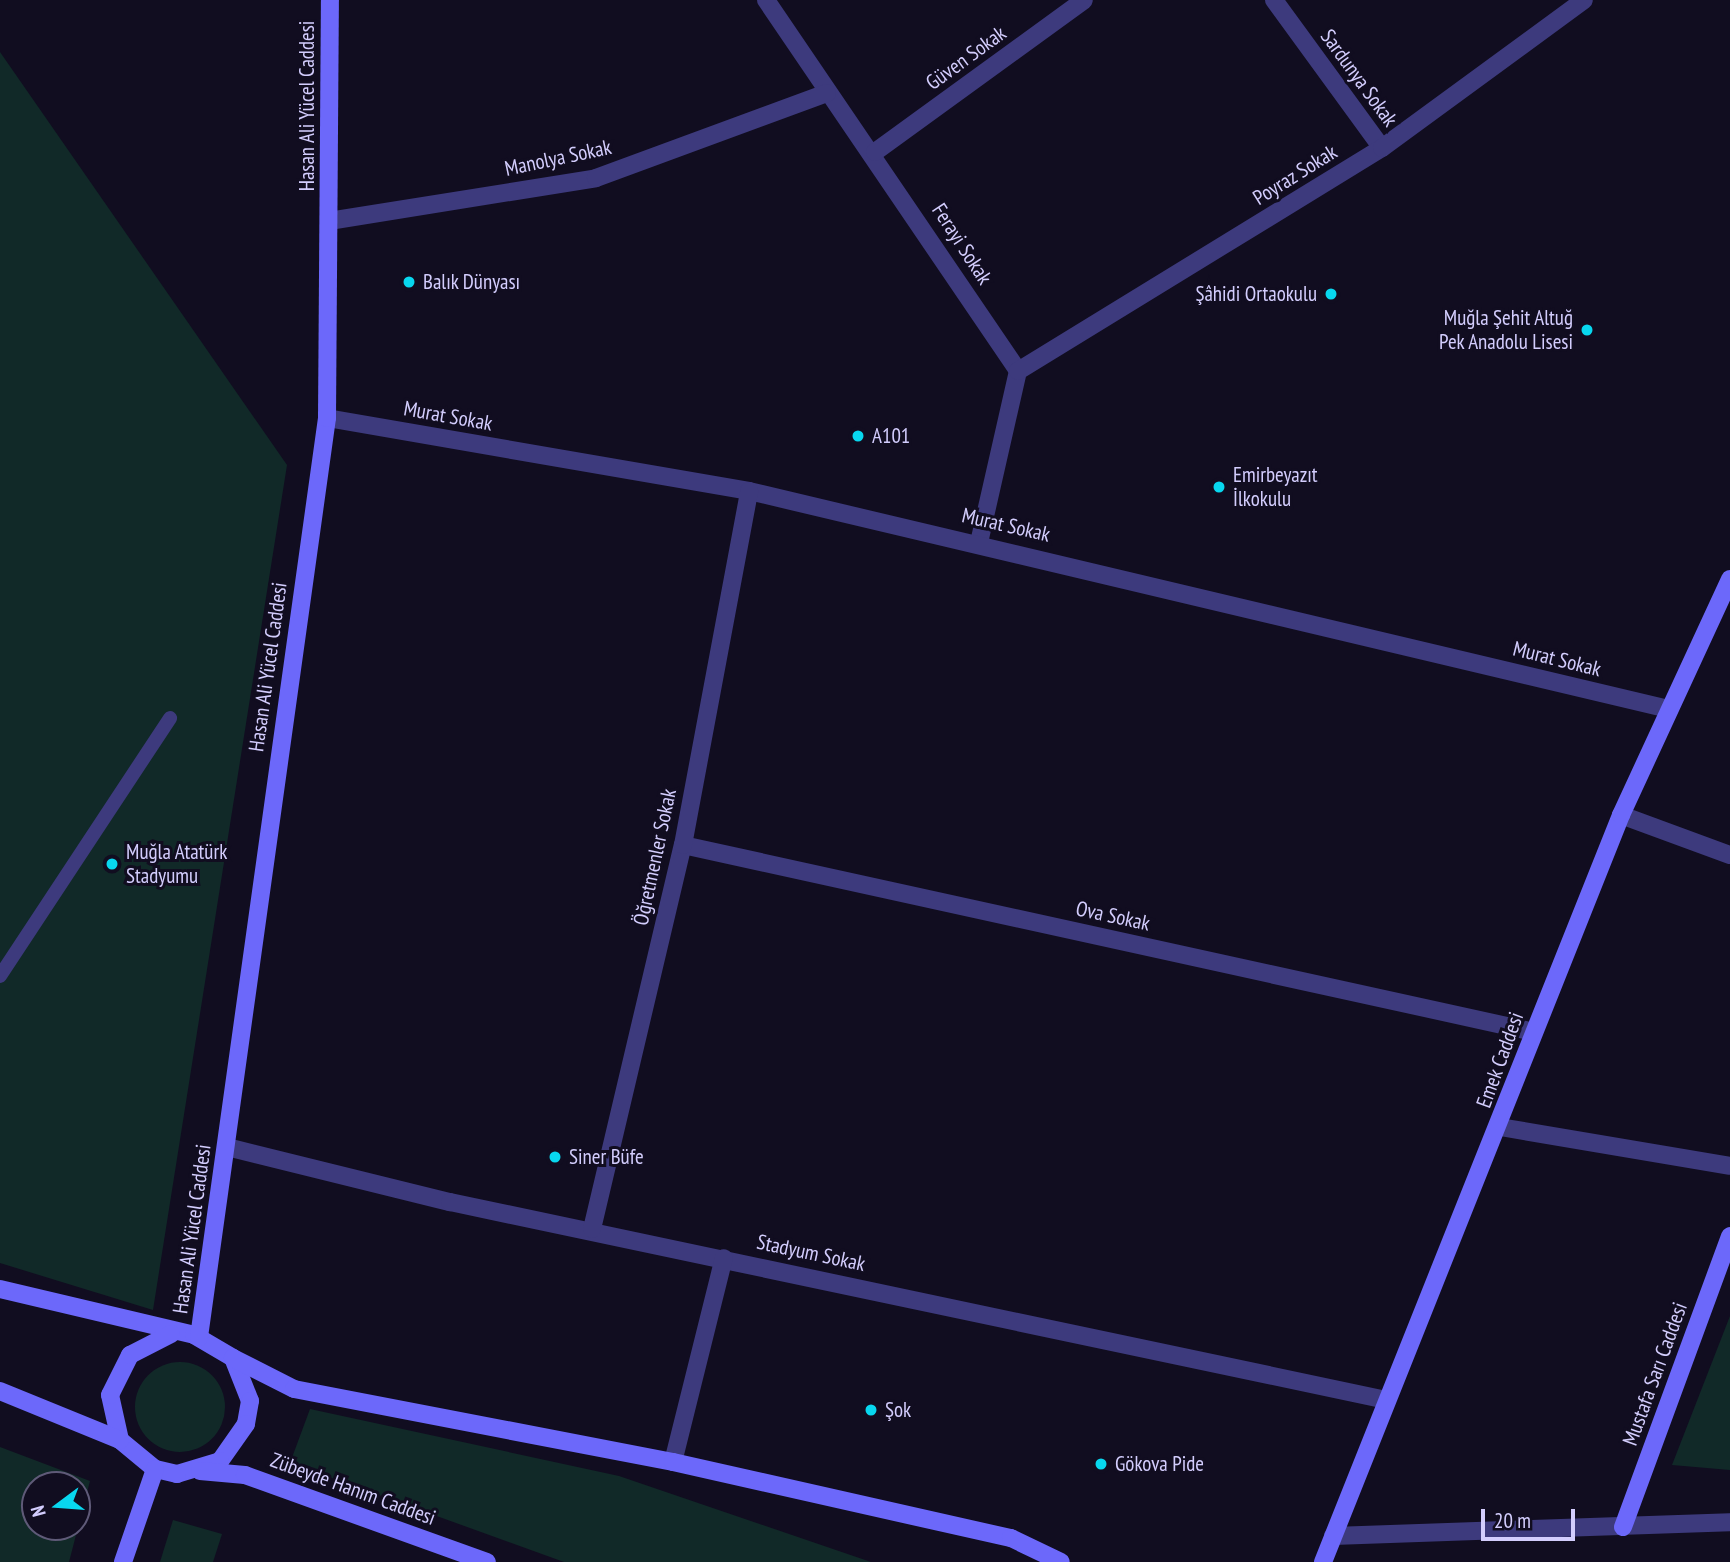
<!DOCTYPE html>
<html>
<head>
<meta charset="utf-8">
<style>
  body { margin:0 }
  #map { position:relative; width:1730px; height:1562px; overflow:hidden; background:#110d20; font-family:"PT Sans Narrow",sans-serif }
  div>[style] { position:absolute }
  .green>* { inset:0; background:#112928 }
  .round { border-radius:50% }
  .lane>* { height:14px; margin:-7px; padding:0 7px; transform-origin:7px; border-radius:7px; background:#3d3a7d }
  .street>* { height:18px; margin:-9px; padding:0 9px; transform-origin:9px; border-radius:9px; background:#3d3a7d }
  .secondary>* { height:18px; margin:-9px; padding:0 9px; transform-origin:9px; border-radius:9px; background:#6c68fa }
  .dots>* { width:19px; height:19px; translate:-50% -50%; box-sizing:border-box; border:4px solid #110d20; border-radius:50% }
  span { translate:-50% -50%; white-space:nowrap; text-align:center; line-height:1.15; -webkit-text-stroke:6px #110d20; paint-order:stroke }
  .street-label { font-size:21px; color:#d3cdfd }
  .poi-label { font-size:21px; color:#d3cdfd }
  .left { translate:0 -50%; text-align:left }
  .right { translate:-100% -50%; text-align:right }
  .north { position:absolute; left:21px; top:1471px; width:70px; height:70px; box-sizing:border-box; background:#110d20; border:2px solid #5f5a78; border-radius:50%; rotate:254deg; font-size:19px; font-weight:700; line-height:28px; text-align:center; color:#d3cdfd }
  .north::after { content:''; display:block; margin:auto; width:24px; height:32px; background:#08d7ef; clip-path:polygon(50% 0,100% 100%,50% 72%,0 100%) }
  .scale { position:absolute; left:1481px; top:1509px; width:94px; height:32px; box-sizing:border-box; border:4px solid #d3cdfd; border-top:0; padding-left:9px; font-size:21px; line-height:24px; white-space:nowrap; color:#d3cdfd; -webkit-text-stroke:5px #110d20; paint-order:stroke }
</style>
</head>
<body>
<div id="map">
  <div class="green">
    <div style="clip-path:polygon(0 52px,287px 465px,153px 1310px,0 1263px)"></div>
    <div style="clip-path:polygon(1730px 1316px,1730px 1470px,1672px 1465px)"></div>
    <div class="round" style="left:135px;top:1362px;width:90px;height:90px"></div>
    <div style="clip-path:polygon(310px 1409px,619px 1476px,871px 1562px,564px 1562px,290px 1463px)"></div>
    <div style="clip-path:polygon(evenodd,0 1447px,90px 1481px,69px 1562px,0 1562px,0 1447px,35px 1485px,77px 1485px,77px 1527px,35px 1527px,35px 1485px)"></div>
    <div style="clip-path:polygon(173px 1520px,222px 1534px,213px 1562px,160px 1562px)"></div>
  </div>
  <div class="lane">
    <div style="left:0;top:976px;width:309px;rotate:-56.6deg"></div>
  </div>
  <div class="street">
    <div style="left:766px;top:0;width:448px;rotate:55.8deg"></div>
    <div style="left:1018px;top:371px;width:175px;rotate:102.8deg"></div>
    <div style="left:1274px;top:0;width:183px;rotate:53.9deg"></div>
    <div style="left:875px;top:152px;width:258px;rotate:-36deg"></div>
    <div style="left:329px;top:221px;width:270px;rotate:-9.1deg"></div>
    <div style="left:596px;top:178px;width:246px;rotate:-20.2deg"></div>
    <div style="left:1018px;top:371px;width:427px;rotate:-31.5deg"></div>
    <div style="left:1382px;top:148px;width:250px;rotate:-36.2deg"></div>
    <div style="left:327px;top:418px;width:428px;rotate:9.8deg"></div>
    <div style="left:749px;top:491px;width:945px;rotate:13.34deg"></div>
    <div style="left:1621px;top:815px;width:116px;rotate:20.2deg"></div>
    <div style="left:683px;top:845px;width:871px;rotate:12.39deg"></div>
    <div style="left:1500px;top:1127px;width:233px;rotate:9.6deg"></div>
    <div style="left:227px;top:1147px;width:230px;rotate:13.9deg"></div>
    <div style="left:450px;top:1202px;width:957px;rotate:11.94deg"></div>
    <div style="left:592px;top:1229px;width:395px;rotate:-76.7deg"></div>
    <div style="left:683px;top:845px;width:360px;rotate:-79.4deg"></div>
    <div style="left:673px;top:1462px;width:210px;rotate:-76deg"></div>
    <div style="left:1333px;top:1536px;width:397px;rotate:-2deg"></div>
  </div>
  <div class="secondary">
    <div style="left:0;top:1289px;width:199px;rotate:13.3deg"></div>
    <div style="left:194px;top:1335px;width:45px;rotate:30.5deg"></div>
    <div style="left:233px;top:1358px;width:46px;rotate:68.4deg"></div>
    <div style="left:250px;top:1401px;width:23px;rotate:100deg"></div>
    <div style="left:246px;top:1424px;width:45px;rotate:125.1deg"></div>
    <div style="left:220px;top:1461px;width:45px;rotate:163.2deg"></div>
    <div style="left:177px;top:1474px;width:23px;rotate:-167deg"></div>
    <div style="left:155px;top:1469px;width:45px;rotate:-140.4deg"></div>
    <div style="left:120px;top:1440px;width:46px;rotate:-102.5deg"></div>
    <div style="left:110px;top:1395px;width:45px;rotate:-63.4deg"></div>
    <div style="left:130px;top:1355px;width:46px;rotate:-27.1deg"></div>
    <div style="left:199px;top:1337px;width:928px;rotate:-82.07deg"></div>
    <div style="left:327px;top:418px;width:418px;rotate:-89.6deg"></div>
    <div style="left:233px;top:1358px;width:68px;rotate:26.9deg"></div>
    <div style="left:294px;top:1389px;width:386px;rotate:10.9deg"></div>
    <div style="left:673px;top:1462px;width:346px;rotate:12.7deg"></div>
    <div style="left:1011px;top:1538px;width:55px;rotate:25.6deg"></div>
    <div style="left:0;top:1391px;width:130px;rotate:22.2deg"></div>
    <div style="left:200px;top:1471px;width:45px;rotate:5.1deg"></div>
    <div style="left:245px;top:1475px;width:257px;rotate:19.8deg"></div>
    <div style="left:1623px;top:1527px;width:310px;rotate:-69.8deg"></div>
    <div style="left:123px;top:1562px;width:98px;rotate:-71deg"></div>
    <div style="left:1323px;top:1562px;width:804px;rotate:-68.25deg"></div>
    <div style="left:1621px;top:815px;width:260px;rotate:-65.2deg"></div>
  </div>
  <div class="dots">
    <div style="left:409px;top:282px;background:#08d7ef"></div>
    <div style="left:1331px;top:294px;background:#08d7ef"></div>
    <div style="left:1587px;top:330px;background:#08d7ef"></div>
    <div style="left:858px;top:436px;background:#08d7ef"></div>
    <div style="left:1219px;top:487px;background:#08d7ef"></div>
    <div style="left:112px;top:864px;background:#08d7ef"></div>
    <div style="left:555px;top:1157px;background:#08d7ef"></div>
    <div style="left:871px;top:1410px;background:#08d7ef"></div>
    <div style="left:1101px;top:1464px;background:#08d7ef"></div>
  </div>
  <div class="street-label">
    <span style="left:966px;top:58px;rotate:-36deg">Güven Sokak</span>
    <span style="left:1359px;top:78px;rotate:54deg">Sardunya Sokak</span>
    <span style="left:307px;top:106px;rotate:-90deg">Hasan Ali Yücel Caddesi</span>
    <span style="left:558px;top:158px;rotate:-12deg">Manolya Sokak</span>
    <span style="left:1295px;top:175px;rotate:-32deg">Poyraz Sokak</span>
    <span style="left:962px;top:244px;rotate:57deg">Ferayi Sokak</span>
    <span style="left:448px;top:416px;rotate:10deg">Murat Sokak</span>
    <span style="left:1006px;top:525px;rotate:13deg">Murat Sokak</span>
    <span style="left:1557px;top:659px;rotate:14deg">Murat Sokak</span>
    <span style="left:268px;top:667px;rotate:-82deg">Hasan Ali Yücel Caddesi</span>
    <span style="left:655px;top:857px;rotate:-78deg">Öğretmenler Sokak</span>
    <span style="left:1113px;top:916px;rotate:12deg">Ova Sokak</span>
    <span style="left:1500px;top:1060px;rotate:-70deg">Emek Caddesi</span>
    <span style="left:192px;top:1229px;rotate:-82deg">Hasan Ali Yücel Caddesi</span>
    <span style="left:811px;top:1253px;rotate:12deg">Stadyum Sokak</span>
    <span style="left:1655px;top:1374px;rotate:-70deg">Mustafa Sarı Caddesi</span>
    <span style="left:353px;top:1489px;rotate:20deg">Zübeyde Hanım Caddesi</span>
  </div>
  <div class="poi-label">
    <span class="left" style="left:423px;top:282px">Balık Dünyası</span>
    <span class="right" style="left:1317px;top:294px">Şâhidi Ortaokulu</span>
    <span class="right" style="left:1573px;top:330px">Muğla Şehit Altuğ<br>Pek Anadolu Lisesi</span>
    <span class="left" style="left:872px;top:436px">A101</span>
    <span class="left" style="left:1233px;top:487px">Emirbeyazıt<br>İlkokulu</span>
    <span class="left" style="left:126px;top:864px">Muğla Atatürk<br>Stadyumu</span>
    <span class="left" style="left:569px;top:1157px">Siner Büfe</span>
    <span class="left" style="left:885px;top:1410px">Şok</span>
    <span class="left" style="left:1115px;top:1464px">Gökova Pide</span>
  </div>
  <div class="north">N</div>
  <div class="scale">20 m</div>
</div>
</body>
</html>
